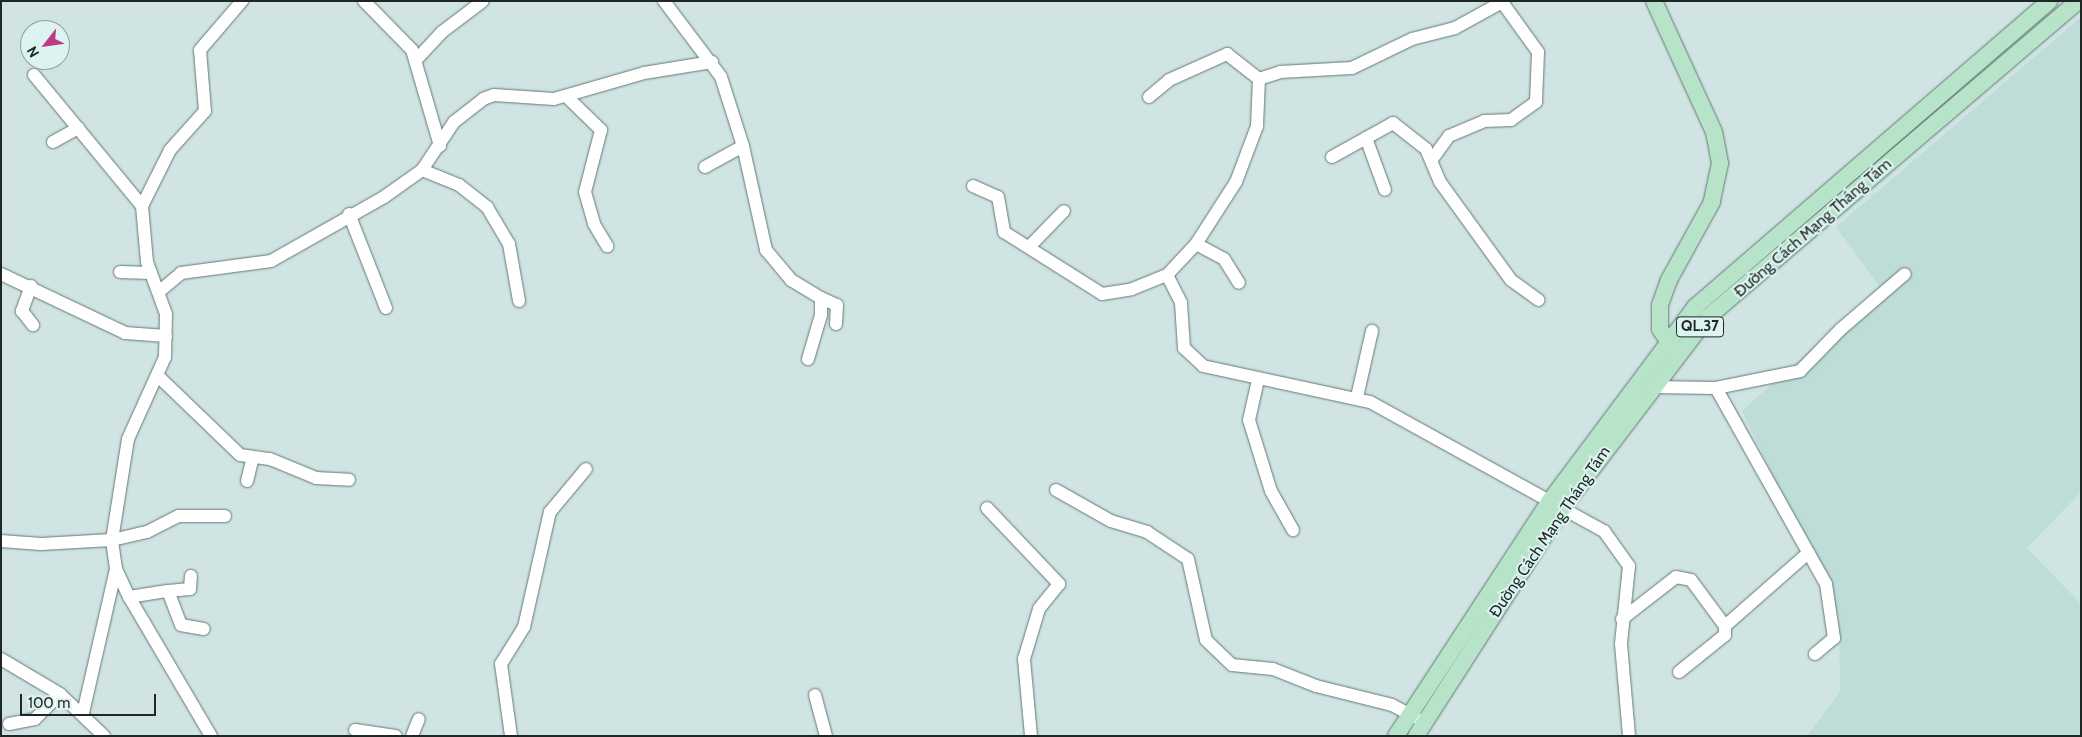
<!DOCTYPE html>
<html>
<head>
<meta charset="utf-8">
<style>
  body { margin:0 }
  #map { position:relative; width:2082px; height:737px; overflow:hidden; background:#d0e5e3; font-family:Cabin,sans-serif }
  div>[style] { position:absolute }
  .built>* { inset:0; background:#beddd9 }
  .roads { filter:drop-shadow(0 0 1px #647775) drop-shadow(0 0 1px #647775) }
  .minor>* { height:12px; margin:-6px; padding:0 6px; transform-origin:6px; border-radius:6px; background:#fff }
  .major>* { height:16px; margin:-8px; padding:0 8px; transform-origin:8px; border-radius:8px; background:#b7e4c8 }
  span { translate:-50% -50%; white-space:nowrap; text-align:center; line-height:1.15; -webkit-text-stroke:4px #ddf3f0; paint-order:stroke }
  .shield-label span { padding:1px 4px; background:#ddf3f0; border:1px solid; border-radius:4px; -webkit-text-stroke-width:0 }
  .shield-label { font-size:15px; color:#1f2726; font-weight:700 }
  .street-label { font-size:16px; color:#1f2726 }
  .frame { position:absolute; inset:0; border:2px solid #1f2726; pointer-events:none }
  .north { position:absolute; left:20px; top:20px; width:50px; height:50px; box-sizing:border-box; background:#ddf3f0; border:1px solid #91a19f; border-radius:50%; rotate:240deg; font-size:14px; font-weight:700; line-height:20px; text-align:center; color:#1f2726 }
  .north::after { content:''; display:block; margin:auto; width:18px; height:22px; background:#bb3a83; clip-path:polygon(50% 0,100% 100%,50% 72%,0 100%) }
  .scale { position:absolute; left:20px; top:694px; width:136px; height:22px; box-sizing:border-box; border:2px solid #1f2726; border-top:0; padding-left:6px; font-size:15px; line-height:18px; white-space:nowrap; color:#1f2726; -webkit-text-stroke:4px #ddf3f0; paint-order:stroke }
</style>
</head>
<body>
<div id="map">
  <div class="built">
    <div style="clip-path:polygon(2081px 17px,2081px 492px,2027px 548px,2081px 604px,2081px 736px,1807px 736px,1840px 692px,1839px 616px,1742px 411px,1880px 287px,1836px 227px)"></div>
  </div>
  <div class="roads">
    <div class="minor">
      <div style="left:364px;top:1px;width:69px;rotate:45.6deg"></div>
      <div style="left:412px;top:50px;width:100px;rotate:73.7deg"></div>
      <div style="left:664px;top:1px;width:95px;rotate:53.1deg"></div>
      <div style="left:721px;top:77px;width:72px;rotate:72.3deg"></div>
      <div style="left:743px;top:146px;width:107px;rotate:77.5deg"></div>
      <div style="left:766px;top:250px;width:39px;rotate:50deg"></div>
      <div style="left:791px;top:280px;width:35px;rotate:31deg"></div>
      <div style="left:821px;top:298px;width:17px;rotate:90deg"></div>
      <div style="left:821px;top:315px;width:46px;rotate:106.5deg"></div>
      <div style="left:416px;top:60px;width:38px;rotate:-47deg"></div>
      <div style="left:442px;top:32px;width:51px;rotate:-37.1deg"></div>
      <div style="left:34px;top:75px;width:170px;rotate:50.5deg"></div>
      <div style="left:566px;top:96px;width:49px;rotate:44.2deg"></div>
      <div style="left:601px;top:130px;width:64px;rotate:104.5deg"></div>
      <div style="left:585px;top:192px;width:33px;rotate:74deg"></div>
      <div style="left:594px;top:224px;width:26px;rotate:59deg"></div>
      <div style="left:1149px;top:97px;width:26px;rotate:-40deg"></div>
      <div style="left:1169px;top:80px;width:64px;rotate:-24.1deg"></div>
      <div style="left:1227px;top:54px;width:41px;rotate:38deg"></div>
      <div style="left:1366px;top:138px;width:55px;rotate:69.9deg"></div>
      <div style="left:53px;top:142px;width:29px;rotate:-29deg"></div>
      <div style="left:1332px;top:157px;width:70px;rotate:-29.1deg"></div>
      <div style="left:1393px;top:123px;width:42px;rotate:38.2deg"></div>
      <div style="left:1426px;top:149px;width:36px;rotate:67deg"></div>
      <div style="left:1440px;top:182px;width:121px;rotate:54.1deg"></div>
      <div style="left:1511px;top:280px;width:34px;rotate:36deg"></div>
      <div style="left:1433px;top:158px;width:27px;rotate:-54deg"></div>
      <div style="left:1449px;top:136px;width:38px;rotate:-23deg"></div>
      <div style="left:1484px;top:121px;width:27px;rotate:-2deg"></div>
      <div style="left:1511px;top:120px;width:31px;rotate:-36deg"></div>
      <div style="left:1536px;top:102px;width:50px;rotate:-87.7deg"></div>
      <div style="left:1538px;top:52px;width:62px;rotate:-125.8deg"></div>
      <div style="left:705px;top:167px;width:43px;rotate:-28.9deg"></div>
      <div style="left:422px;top:170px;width:40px;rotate:22deg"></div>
      <div style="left:459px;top:185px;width:36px;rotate:38deg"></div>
      <div style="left:487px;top:207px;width:43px;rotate:59.3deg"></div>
      <div style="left:509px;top:244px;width:58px;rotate:80deg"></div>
      <div style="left:973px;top:186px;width:27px;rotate:24deg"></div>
      <div style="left:998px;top:197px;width:36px;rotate:80deg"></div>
      <div style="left:1004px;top:232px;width:116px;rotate:32.3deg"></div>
      <div style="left:1102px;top:294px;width:30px;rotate:-9deg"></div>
      <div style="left:1132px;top:289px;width:38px;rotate:-22deg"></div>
      <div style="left:1167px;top:275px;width:42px;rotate:-46.9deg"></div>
      <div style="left:1196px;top:244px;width:74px;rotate:-57.2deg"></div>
      <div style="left:1236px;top:182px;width:60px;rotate:-69.4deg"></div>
      <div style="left:1257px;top:126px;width:47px;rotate:-87.6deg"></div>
      <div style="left:1259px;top:79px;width:22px;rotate:-18deg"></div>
      <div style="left:1280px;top:72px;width:72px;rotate:-3.2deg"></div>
      <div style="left:1352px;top:68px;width:67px;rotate:-25.8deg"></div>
      <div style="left:1412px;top:39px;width:44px;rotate:-14.3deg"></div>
      <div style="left:1455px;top:28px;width:56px;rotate:-28.9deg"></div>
      <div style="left:349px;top:214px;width:101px;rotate:68.5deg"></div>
      <div style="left:1196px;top:244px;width:32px;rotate:28deg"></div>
      <div style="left:1224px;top:259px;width:28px;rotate:58deg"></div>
      <div style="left:1029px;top:247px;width:50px;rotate:-45.8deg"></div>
      <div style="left:120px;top:272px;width:31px;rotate:2deg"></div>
      <div style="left:1px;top:274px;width:137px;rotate:25.4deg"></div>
      <div style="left:125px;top:333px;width:41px;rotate:4.2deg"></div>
      <div style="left:1167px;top:275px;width:31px;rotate:63deg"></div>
      <div style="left:1181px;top:303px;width:45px;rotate:86.2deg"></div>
      <div style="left:1184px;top:348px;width:26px;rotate:43deg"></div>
      <div style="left:1203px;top:366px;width:171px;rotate:12.2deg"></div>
      <div style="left:1370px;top:402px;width:267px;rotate:28.9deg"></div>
      <div style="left:1604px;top:531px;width:43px;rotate:54.5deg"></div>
      <div style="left:1629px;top:566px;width:78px;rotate:95.9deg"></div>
      <div style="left:1621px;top:644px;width:92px;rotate:85deg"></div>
      <div style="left:31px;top:286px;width:27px;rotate:110deg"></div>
      <div style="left:22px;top:311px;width:18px;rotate:52deg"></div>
      <div style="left:161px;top:290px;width:26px;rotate:-40deg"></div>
      <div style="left:181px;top:273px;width:91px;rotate:-7.6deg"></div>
      <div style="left:271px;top:261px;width:130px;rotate:-29.5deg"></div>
      <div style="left:384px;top:197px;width:47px;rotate:-35.4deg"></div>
      <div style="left:422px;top:170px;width:58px;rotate:-56.3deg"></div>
      <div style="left:454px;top:122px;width:37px;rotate:-38deg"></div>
      <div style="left:483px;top:99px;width:12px;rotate:-20deg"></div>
      <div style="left:494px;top:95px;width:60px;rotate:3.8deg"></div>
      <div style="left:554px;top:99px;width:94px;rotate:-16.1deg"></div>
      <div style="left:644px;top:73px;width:69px;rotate:-9.2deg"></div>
      <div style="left:821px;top:298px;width:17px;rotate:24deg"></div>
      <div style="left:837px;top:305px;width:19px;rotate:93deg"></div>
      <div style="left:159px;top:377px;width:112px;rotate:43.9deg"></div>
      <div style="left:240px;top:455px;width:30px;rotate:8deg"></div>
      <div style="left:270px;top:459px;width:50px;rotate:22.4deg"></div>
      <div style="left:316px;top:478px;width:33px;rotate:3deg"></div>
      <div style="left:1258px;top:380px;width:41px;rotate:102.7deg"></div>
      <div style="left:1249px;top:420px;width:74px;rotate:72.8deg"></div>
      <div style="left:1271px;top:491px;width:45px;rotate:60.6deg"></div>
      <div style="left:1653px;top:387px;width:63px;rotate:0.9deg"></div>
      <div style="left:1716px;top:388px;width:86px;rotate:-11.4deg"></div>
      <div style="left:1800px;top:371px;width:59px;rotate:-45.7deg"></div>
      <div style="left:1841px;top:329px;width:84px;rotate:-40.7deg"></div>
      <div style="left:1716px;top:388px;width:225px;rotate:60.7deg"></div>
      <div style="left:1826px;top:584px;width:55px;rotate:81.6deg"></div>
      <div style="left:1834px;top:638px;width:25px;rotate:140deg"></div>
      <div style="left:1357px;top:397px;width:68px;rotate:-77.2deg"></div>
      <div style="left:247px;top:481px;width:25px;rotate:-76deg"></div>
      <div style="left:1056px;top:490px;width:63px;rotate:29.4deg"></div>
      <div style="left:1111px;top:521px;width:38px;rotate:17deg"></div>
      <div style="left:1147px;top:532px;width:49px;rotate:33.4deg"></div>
      <div style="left:1188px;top:559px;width:83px;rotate:77.5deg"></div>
      <div style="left:1206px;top:640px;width:36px;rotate:44deg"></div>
      <div style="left:1232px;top:665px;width:41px;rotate:5.6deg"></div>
      <div style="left:1273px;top:669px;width:46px;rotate:21.6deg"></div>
      <div style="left:1316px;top:686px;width:78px;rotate:14deg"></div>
      <div style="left:1392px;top:705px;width:27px;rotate:28deg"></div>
      <div style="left:987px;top:508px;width:105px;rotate:46.5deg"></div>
      <div style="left:1059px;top:584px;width:32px;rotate:129deg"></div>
      <div style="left:1039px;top:609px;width:52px;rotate:106.7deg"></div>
      <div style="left:1024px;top:659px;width:77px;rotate:84.8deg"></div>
      <div style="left:1px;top:541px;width:40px;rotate:4.3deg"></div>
      <div style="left:41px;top:544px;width:71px;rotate:-3.2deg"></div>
      <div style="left:112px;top:540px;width:36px;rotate:-13deg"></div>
      <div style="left:147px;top:532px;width:36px;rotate:-27deg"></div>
      <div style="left:179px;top:516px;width:46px"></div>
      <div style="left:168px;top:591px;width:22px;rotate:-5deg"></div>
      <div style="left:190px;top:589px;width:13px;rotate:-86deg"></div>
      <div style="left:129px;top:597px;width:39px;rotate:-9deg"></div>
      <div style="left:168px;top:591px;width:36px;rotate:69deg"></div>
      <div style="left:181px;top:625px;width:23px;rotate:10deg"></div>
      <div style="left:1622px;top:619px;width:68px;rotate:-37.9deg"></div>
      <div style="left:1676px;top:577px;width:15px;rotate:11deg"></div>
      <div style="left:1691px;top:580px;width:57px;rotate:53.5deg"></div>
      <div style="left:1725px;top:626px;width:9px;rotate:90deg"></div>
      <div style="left:1725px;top:635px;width:59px;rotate:141.2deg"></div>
      <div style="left:1725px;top:626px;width:111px;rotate:-41.3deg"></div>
      <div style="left:1px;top:659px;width:69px;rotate:30.7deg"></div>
      <div style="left:60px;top:694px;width:61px;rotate:43.7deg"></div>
      <div style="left:815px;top:695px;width:42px;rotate:75deg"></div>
      <div style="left:83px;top:713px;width:148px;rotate:-77.1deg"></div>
      <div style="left:9px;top:724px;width:26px;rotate:-11deg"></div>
      <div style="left:35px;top:719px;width:35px;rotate:-45deg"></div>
      <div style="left:355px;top:730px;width:41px;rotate:8.3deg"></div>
      <div style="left:211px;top:736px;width:161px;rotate:-120.5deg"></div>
      <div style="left:129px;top:597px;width:31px;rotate:-115deg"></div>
      <div style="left:116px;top:569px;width:29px;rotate:-98deg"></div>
      <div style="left:112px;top:540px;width:102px;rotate:-81deg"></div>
      <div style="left:128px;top:439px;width:90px;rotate:-65.7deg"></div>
      <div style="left:165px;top:357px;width:43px;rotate:-88.7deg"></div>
      <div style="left:166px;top:314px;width:55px;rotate:-110.1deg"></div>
      <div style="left:147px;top:262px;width:56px;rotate:-95.1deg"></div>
      <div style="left:142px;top:206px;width:63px;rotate:-63.4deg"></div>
      <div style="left:170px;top:150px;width:52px;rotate:-48.1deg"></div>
      <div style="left:205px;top:111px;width:61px;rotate:-94.7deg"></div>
      <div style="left:200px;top:50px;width:65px;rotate:-49.4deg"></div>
      <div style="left:412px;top:736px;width:18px;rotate:-68deg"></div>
      <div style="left:511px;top:736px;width:73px;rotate:-97.9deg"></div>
      <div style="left:501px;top:664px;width:44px;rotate:-58.1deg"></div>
      <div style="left:524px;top:627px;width:118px;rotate:-77.3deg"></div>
      <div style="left:550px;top:512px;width:56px;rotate:-50.1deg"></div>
    </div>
    <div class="major">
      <div style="left:1654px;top:1px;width:144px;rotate:65.4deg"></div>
      <div style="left:1714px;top:132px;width:32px;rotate:79deg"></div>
      <div style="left:1720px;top:163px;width:40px;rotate:102deg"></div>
      <div style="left:1712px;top:202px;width:89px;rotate:118.9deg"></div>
      <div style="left:1669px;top:280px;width:27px;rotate:110deg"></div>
      <div style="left:1660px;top:305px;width:24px;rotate:90deg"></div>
      <div style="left:1660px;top:329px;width:22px;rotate:56deg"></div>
      <div style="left:1396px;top:736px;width:281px;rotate:-56.8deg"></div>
      <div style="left:1550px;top:501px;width:242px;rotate:-53.2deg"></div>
      <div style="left:1695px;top:307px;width:468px;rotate:-40.8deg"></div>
      <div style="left:1416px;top:736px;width:272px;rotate:-57.3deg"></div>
      <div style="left:1563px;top:507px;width:238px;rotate:-52.7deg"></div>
      <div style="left:1707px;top:318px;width:488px;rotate:-40.5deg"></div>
    </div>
  </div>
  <div class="shield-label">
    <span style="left:1700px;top:327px">QL.37</span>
  </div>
  <div class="street-label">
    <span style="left:1813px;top:228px;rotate:-41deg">Đường Cách Mạng Tháng Tám</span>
    <span style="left:1550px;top:532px;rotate:-56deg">Đường Cách Mạng Tháng Tám</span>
  </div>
  <div class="frame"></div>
  <div class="north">N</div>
  <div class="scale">100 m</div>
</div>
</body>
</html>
